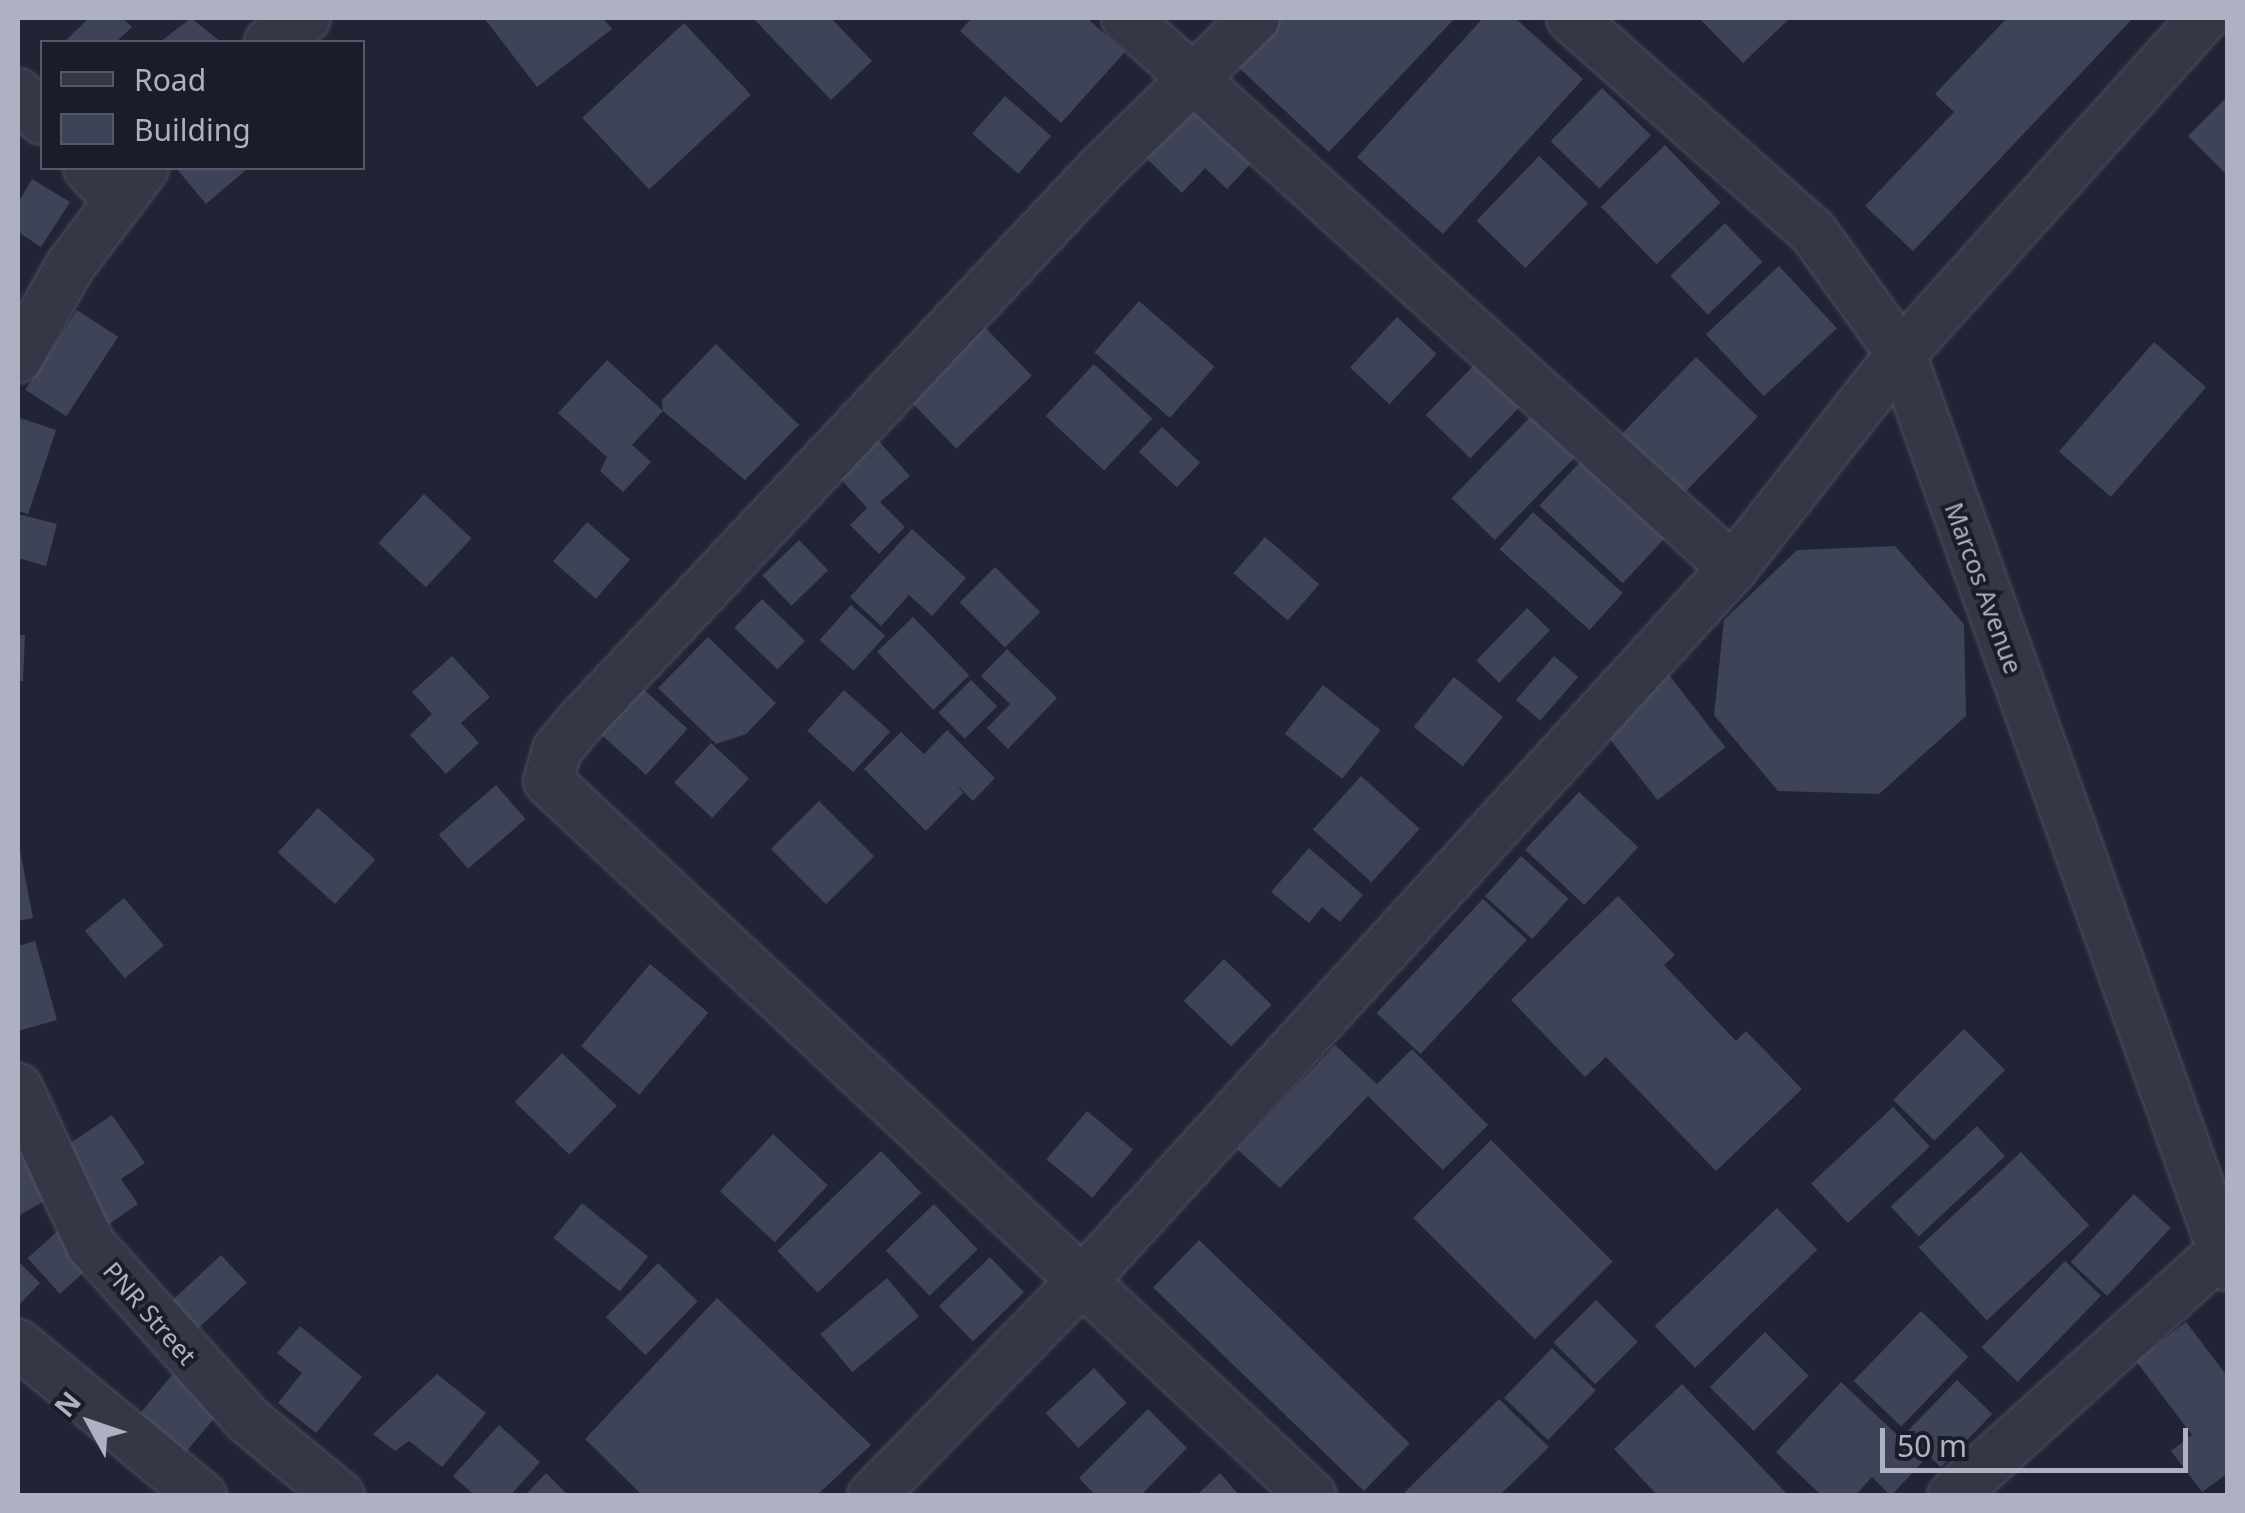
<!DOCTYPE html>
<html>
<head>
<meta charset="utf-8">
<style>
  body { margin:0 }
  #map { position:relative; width:2245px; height:1513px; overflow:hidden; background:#212434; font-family:"Noto Sans",sans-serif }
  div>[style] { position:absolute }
  .building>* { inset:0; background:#3f4357; transform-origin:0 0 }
  .roads { filter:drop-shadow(0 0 2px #4f5160) drop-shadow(0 0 2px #4f5160) }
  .minor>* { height:48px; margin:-24px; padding:0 24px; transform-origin:24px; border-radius:24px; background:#343745 }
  span { translate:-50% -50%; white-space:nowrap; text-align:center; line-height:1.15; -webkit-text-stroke:8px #1a1c29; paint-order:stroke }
  .street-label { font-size:25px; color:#aeb1c2 }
  .frame { position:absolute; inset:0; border:20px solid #aeb1c2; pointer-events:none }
  .legend { position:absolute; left:40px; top:40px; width:325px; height:130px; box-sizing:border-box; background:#1a1c29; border:2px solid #555866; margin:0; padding:12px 18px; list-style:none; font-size:30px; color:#aeb1c2 }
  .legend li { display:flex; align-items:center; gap:20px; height:50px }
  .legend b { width:50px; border:2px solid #555866 }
  .north { position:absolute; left:40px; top:1373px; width:100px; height:100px; -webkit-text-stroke:8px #1a1c29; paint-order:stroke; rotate:310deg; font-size:28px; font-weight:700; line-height:40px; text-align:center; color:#aeb1c2 }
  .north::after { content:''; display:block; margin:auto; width:35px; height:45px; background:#aeb1c2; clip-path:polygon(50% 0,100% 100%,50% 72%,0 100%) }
  .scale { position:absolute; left:1880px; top:1428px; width:308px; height:45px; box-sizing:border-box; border:5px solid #aeb1c2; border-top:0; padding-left:12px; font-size:30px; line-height:35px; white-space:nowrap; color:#aeb1c2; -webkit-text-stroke:8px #1a1c29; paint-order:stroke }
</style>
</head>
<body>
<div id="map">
  <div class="building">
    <div style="clip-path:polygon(89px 18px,122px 18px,132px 27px,116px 42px,64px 42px)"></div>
    <div style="clip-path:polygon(191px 18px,221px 42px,160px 42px)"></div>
    <div style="clip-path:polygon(484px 18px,603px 18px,612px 29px,537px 87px)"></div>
    <div style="clip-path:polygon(753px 18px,831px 18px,872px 61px,831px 100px)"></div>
    <div style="clip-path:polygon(972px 18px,1087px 18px,1125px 52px,1061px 123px,960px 31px)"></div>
    <div style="clip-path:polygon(1279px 18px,1455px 18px,1329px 152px,1235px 64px)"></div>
    <div style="clip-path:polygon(1483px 18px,1515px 18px,1583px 79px,1443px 234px,1357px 157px)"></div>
    <div style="clip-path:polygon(1699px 18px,1790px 18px,1743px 63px)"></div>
    <div style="clip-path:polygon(2007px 18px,2133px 18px,1913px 251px,1865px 206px,1954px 112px,1935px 94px)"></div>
    <div style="left:684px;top:23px;width:98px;height:139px;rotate:47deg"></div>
    <div style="left:1602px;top:88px;width:68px;height:74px;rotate:44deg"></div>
    <div style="clip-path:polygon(1188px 95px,1255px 159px,1227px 189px,1205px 168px,1182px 193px,1137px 149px)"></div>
    <div style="left:1005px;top:96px;width:61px;height:50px;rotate:41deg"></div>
    <div style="clip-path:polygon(2228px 96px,2228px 171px,2225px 173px,2188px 136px)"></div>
    <div style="left:1665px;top:145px;width:80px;height:89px;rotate:46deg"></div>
    <div style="left:1539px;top:156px;width:68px;height:90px;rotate:44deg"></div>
    <div style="clip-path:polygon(176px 168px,248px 168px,206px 204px)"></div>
    <div style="clip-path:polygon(32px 179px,70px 202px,41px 247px,18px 232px,18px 203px)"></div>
    <div style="left:1725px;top:223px;width:54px;height:76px;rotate:46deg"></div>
    <div style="left:1779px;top:266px;width:85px;height:100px;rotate:47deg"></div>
    <div style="left:1139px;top:301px;width:100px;height:68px;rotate:41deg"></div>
    <div style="left:77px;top:310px;width:49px;height:95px;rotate:33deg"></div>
    <div style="left:1397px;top:317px;width:54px;height:69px;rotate:43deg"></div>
    <div style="left:979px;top:321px;width:76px;height:105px;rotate:46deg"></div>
    <div style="left:2154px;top:342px;width:69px;height:145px;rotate:41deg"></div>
    <div style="clip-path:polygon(716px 344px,799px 425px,745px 480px,663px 411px,662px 400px)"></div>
    <div style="left:1696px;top:357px;width:86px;height:108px;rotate:44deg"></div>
    <div style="clip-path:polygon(607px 360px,663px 411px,632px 445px,651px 462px,623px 492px,600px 471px,607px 457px,558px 413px)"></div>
    <div style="left:1094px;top:364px;width:80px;height:71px;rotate:43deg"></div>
    <div style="left:1475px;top:364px;width:62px;height:71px;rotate:44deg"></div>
    <div style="left:1535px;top:412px;width:60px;height:120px;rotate:44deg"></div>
    <div style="clip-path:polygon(20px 418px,56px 430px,28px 514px,18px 511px)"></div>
    <div style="left:1162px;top:427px;width:52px;height:34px;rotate:43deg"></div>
    <div style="clip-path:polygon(869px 430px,910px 476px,880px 502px,905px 527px,879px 554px,850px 525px,867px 508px,828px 465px)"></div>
    <div style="left:1581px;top:461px;width:114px;height:61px;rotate:43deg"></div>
    <div style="left:424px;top:494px;width:65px;height:67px;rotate:43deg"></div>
    <div style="left:1533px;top:512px;width:121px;height:50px;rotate:42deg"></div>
    <div style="clip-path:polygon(18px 514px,57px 524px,46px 566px,18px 558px)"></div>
    <div style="left:587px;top:522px;width:57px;height:52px;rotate:41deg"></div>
    <div style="clip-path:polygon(912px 529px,966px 578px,932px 616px,909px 595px,881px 626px,850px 597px)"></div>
    <div style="left:1265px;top:537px;width:72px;height:48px;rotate:41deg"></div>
    <div style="left:799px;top:540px;width:42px;height:51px;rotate:46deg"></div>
    <div style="clip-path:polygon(1895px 546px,1964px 624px,1966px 716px,1879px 794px,1778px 791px,1714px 715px,1724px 620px,1797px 550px)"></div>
    <div style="left:995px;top:567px;width:64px;height:50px;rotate:45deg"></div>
    <div style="left:762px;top:599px;width:60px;height:40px;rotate:44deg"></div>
    <div style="left:851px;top:605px;width:46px;height:47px;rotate:42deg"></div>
    <div style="left:1527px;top:608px;width:32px;height:73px;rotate:44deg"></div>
    <div style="left:913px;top:617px;width:81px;height:50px;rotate:46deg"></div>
    <div style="clip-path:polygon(18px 635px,25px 635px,23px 681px,18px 681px)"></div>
    <div style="clip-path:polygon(708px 637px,776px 703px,746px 734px,716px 744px,658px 688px)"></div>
    <div style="clip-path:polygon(1007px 649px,1057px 698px,1008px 749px,987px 728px,1010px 704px,981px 676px)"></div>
    <div style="clip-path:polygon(452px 656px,490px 697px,461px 723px,479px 743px,446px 774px,410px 735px,432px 714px,412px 692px)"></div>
    <div style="left:1554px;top:656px;width:32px;height:58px;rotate:41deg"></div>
    <div style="left:1665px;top:670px;width:98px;height:86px;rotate:52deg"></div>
    <div style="left:1454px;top:677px;width:63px;height:64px;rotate:39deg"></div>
    <div style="left:971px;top:680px;width:37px;height:46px;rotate:45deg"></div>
    <div style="left:1323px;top:685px;width:73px;height:62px;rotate:38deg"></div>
    <div style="left:640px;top:686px;width:64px;height:62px;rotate:42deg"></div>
    <div style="left:844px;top:690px;width:62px;height:55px;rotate:42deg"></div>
    <div style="clip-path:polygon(947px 730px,995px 778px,973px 801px,957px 785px,963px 793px,926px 831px,864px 769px,901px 732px,924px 754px)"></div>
    <div style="left:711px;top:743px;width:52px;height:54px;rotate:43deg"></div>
    <div style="left:1361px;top:776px;width:79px;height:72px;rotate:42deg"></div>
    <div style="left:496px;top:785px;width:45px;height:76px;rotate:49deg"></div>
    <div style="left:1579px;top:792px;width:81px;height:79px;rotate:43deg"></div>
    <div style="left:819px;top:801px;width:78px;height:68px;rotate:45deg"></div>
    <div style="left:318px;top:808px;width:77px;height:60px;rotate:42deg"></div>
    <div style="clip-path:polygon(19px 845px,33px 918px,18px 921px,18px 846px)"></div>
    <div style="clip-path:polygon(1309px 848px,1363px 895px,1340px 922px,1322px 907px,1309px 923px,1271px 892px)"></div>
    <div style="left:1521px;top:856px;width:64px;height:54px;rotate:42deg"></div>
    <div style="clip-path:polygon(1618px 896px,1675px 955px,1664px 965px,1736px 1041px,1746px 1031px,1802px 1089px,1716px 1171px,1606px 1057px,1585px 1077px,1511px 1000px)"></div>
    <div style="left:124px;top:898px;width:62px;height:51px;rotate:50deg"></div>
    <div style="left:1483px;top:899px;width:60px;height:156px;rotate:43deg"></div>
    <div style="clip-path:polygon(35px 941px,57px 1020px,18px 1031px,18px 946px)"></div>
    <div style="left:1224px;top:959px;width:66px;height:58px;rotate:44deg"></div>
    <div style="left:650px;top:964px;width:76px;height:107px;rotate:40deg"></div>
    <div style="left:1964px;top:1029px;width:58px;height:100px;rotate:45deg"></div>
    <div style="clip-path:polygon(1335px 1045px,1377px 1084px,1412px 1049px,1488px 1125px,1443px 1170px,1368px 1096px,1280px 1188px,1237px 1149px)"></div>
    <div style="left:562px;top:1053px;width:76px;height:68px;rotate:44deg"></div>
    <div style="left:1893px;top:1107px;width:54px;height:112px;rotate:47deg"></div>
    <div style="left:1087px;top:1111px;width:60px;height:63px;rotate:40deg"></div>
    <div style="clip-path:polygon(112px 1115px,145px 1163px,121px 1179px,138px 1204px,109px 1224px,60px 1150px)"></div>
    <div style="clip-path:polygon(18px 1122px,57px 1194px,18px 1216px)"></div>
    <div style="left:1977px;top:1126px;width:41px;height:118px;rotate:47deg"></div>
    <div style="left:773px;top:1134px;width:75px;height:78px;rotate:43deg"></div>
    <div style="left:1491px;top:1140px;width:172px;height:110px;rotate:45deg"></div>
    <div style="left:881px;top:1151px;width:58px;height:144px;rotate:46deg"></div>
    <div style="left:2021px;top:1152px;width:100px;height:140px;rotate:47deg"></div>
    <div style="left:2134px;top:1194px;width:50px;height:93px;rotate:43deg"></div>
    <div style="left:582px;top:1203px;width:85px;height:45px;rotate:39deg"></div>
    <div style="left:934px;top:1204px;width:63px;height:67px;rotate:46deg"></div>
    <div style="left:1777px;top:1208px;width:58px;height:170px;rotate:46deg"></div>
    <div style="left:59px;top:1230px;width:48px;height:42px;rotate:48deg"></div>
    <div style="left:1199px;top:1240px;width:293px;height:66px;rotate:44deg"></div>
    <div style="left:221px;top:1255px;width:38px;height:67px;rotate:47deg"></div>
    <div style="left:990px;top:1257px;width:49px;height:71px;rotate:46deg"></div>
    <div style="clip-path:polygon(18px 1261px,40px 1283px,18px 1306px)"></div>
    <div style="left:2065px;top:1261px;width:50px;height:120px;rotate:44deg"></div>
    <div style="left:658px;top:1263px;width:55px;height:75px;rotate:44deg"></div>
    <div style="left:887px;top:1278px;width:50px;height:87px;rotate:50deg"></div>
    <div style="clip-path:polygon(717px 1298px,871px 1445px,816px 1496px,643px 1496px,585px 1439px)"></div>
    <div style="left:1596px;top:1300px;width:59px;height:60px;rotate:45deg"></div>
    <div style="left:1921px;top:1311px;width:66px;height:97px;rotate:44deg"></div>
    <div style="clip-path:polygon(2186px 1322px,2228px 1377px,2228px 1473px,2202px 1492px,2171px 1451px,2192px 1435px,2136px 1361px)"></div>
    <div style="clip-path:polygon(300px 1326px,362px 1377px,316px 1433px,278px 1403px,302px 1373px,277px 1353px)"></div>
    <div style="left:1765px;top:1332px;width:62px;height:78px;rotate:45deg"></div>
    <div style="left:1552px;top:1348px;width:61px;height:69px;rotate:44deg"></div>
    <div style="left:1094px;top:1368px;width:48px;height:66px;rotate:47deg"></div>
    <div style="left:173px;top:1374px;width:60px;height:51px;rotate:40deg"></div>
    <div style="clip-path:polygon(437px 1374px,486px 1413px,442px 1467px,409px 1441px,395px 1451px,373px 1434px)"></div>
    <div style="left:1957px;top:1380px;width:49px;height:74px;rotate:44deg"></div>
    <div style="clip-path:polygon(1841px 1382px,1924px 1460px,1891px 1496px,1872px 1477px,1855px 1496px,1822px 1496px,1776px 1452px)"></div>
    <div style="clip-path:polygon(1682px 1384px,1789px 1496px,1658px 1496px,1614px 1449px)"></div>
    <div style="clip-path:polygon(1499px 1399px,1549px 1447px,1499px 1496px,1401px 1496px)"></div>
    <div style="clip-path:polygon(1148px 1409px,1187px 1448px,1140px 1496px,1096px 1496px,1079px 1478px)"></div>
    <div style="clip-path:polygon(499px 1425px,540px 1462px,510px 1496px,475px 1496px,453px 1476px)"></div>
    <div style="clip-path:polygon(546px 1473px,569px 1496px,524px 1496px)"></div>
    <div style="clip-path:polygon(1220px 1473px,1240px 1496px,1196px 1496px)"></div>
  </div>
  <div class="roads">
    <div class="minor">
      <div style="left:1126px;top:18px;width:819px;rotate:42.18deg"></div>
      <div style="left:1255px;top:18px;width:220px;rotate:135.6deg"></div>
      <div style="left:1098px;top:172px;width:753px;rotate:133.28deg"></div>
      <div style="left:582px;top:720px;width:39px;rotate:130deg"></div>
      <div style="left:557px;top:750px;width:32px;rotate:106deg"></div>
      <div style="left:548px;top:781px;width:1046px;rotate:43.1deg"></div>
      <div style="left:1571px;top:18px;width:323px;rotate:41.5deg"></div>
      <div style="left:1813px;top:232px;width:150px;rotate:54.2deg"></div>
      <div style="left:1901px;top:354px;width:969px;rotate:70.27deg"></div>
      <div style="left:269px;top:42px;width:44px;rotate:-33deg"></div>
      <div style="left:18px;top:93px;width:36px;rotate:48deg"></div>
      <div style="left:88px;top:168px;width:45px;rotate:46.8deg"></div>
      <div style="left:18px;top:358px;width:106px;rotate:-60.5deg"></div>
      <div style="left:70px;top:266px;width:123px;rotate:-52.9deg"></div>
      <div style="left:18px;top:1088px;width:173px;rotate:65.1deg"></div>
      <div style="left:91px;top:1245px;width:235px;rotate:48.1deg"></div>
      <div style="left:248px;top:1420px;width:119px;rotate:39.6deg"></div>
      <div style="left:18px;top:1344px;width:239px;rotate:39.6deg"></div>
      <div style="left:872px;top:1496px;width:308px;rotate:-45.7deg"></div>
      <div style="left:1087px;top:1276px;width:958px;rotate:-47.62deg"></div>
      <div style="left:1733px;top:568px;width:272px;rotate:-51.9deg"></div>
      <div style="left:1901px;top:354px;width:452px;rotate:-48deg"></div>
      <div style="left:1952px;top:1496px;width:362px;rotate:-42.2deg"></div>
    </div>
  </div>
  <div class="street-label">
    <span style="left:1984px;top:588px;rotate:70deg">Marcos Avenue</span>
    <span style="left:150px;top:1313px;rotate:49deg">PNR Street</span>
  </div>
  <div class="frame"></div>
  <ul class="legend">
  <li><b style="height:12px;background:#343745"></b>Road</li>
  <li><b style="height:28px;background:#3f4357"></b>Building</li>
  </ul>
  <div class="north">N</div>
  <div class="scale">50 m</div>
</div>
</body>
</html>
